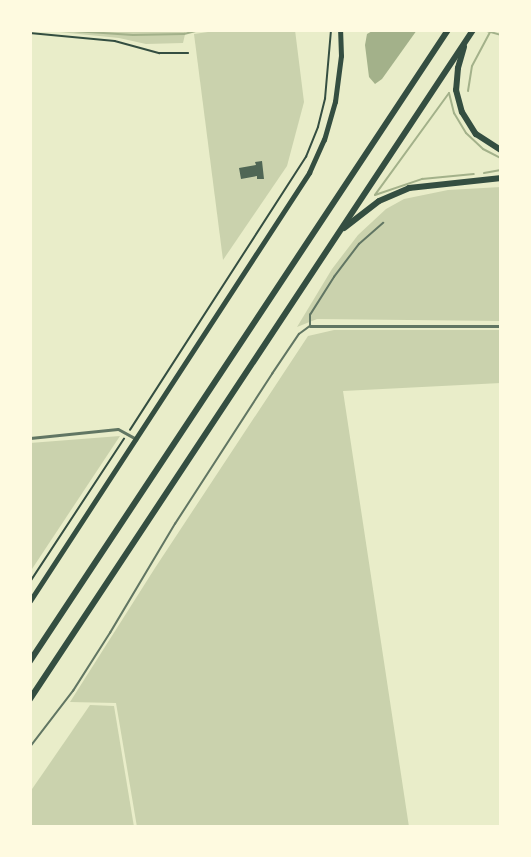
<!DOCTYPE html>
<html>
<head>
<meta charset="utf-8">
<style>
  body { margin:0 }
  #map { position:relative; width:531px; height:857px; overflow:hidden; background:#e9edc9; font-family:"Source Sans 3",sans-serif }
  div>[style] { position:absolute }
  .green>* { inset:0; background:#cad2ad }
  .water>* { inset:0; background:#a3b18a }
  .stream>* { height:2px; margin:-1px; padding:0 1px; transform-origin:1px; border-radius:1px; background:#a3b18a }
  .building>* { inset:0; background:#4f6655 }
  .path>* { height:1.5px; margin:-0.75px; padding:0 0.75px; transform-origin:0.75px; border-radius:0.75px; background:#344e41 }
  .service>* { height:1.5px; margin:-0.75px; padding:0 0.75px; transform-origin:0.75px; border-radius:0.75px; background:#617663 }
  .minor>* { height:3px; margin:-1.5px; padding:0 1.5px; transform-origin:1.5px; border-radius:1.5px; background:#617663 }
  .secondary>* { height:4.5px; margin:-2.25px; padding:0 2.25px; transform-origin:2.25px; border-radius:2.25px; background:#344e41 }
  .motorway>* { height:6px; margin:-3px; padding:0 3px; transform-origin:3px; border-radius:3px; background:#344e41 }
  span { translate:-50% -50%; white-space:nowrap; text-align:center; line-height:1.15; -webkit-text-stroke:4.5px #fefae0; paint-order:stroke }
  .frame { position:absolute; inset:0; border:32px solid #fefae0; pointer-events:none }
</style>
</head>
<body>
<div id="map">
  <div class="green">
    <div style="clip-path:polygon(39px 30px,118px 31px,186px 30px,183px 43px,146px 44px,119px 38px)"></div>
    <div style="clip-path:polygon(222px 30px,295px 30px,304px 102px,287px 166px,223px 260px,194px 34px)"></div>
    <div style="clip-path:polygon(501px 187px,501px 321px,317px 319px,297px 327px,332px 269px,358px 235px,386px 209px,404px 199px,448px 190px)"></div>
    <div style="clip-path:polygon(334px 330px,501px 330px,501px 383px,343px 391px,409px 827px,137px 827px,116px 703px,70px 702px,155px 568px,308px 336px)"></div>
    <div style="clip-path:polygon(120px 436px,30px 572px,30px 443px)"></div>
    <div style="clip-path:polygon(90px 705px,114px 706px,134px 827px,30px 827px,30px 792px)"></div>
  </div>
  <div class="water">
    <div style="clip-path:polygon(374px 30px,417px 30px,382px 79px,375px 84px,369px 77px,365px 45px,367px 34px)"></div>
  </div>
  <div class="stream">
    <div style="left:59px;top:30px;width:74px;rotate:3.9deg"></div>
    <div style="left:133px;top:35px;width:51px;rotate:-1.1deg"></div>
    <div style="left:184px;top:34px;width:16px;rotate:-14deg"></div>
    <div style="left:487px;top:31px;width:15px;rotate:16deg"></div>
    <div style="left:468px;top:91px;width:25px;rotate:-81deg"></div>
    <div style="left:472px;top:66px;width:38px;rotate:-62deg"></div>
    <div style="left:449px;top:93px;width:126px;rotate:126deg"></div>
    <div style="left:375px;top:195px;width:50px;rotate:-18.8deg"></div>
    <div style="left:422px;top:179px;width:52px;rotate:-5.5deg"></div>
    <div style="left:449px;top:93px;width:21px;rotate:76deg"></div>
    <div style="left:454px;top:113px;width:23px;rotate:59deg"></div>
    <div style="left:466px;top:133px;width:23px;rotate:43deg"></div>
    <div style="left:483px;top:149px;width:20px;rotate:27deg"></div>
    <div style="left:484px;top:173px;width:17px;rotate:-10deg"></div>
  </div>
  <div class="building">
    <div style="clip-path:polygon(262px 161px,264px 179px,257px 179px,257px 176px,241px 179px,239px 168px,256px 165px,255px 162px)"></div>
  </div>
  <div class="path">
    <div style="left:30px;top:33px;width:85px;rotate:5.4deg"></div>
    <div style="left:115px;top:41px;width:46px;rotate:15.3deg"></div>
    <div style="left:159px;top:53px;width:29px"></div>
    <div style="left:130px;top:430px;width:325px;rotate:-57.2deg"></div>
    <div style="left:306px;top:157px;width:32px;rotate:-68deg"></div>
    <div style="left:318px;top:127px;width:29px;rotate:-76deg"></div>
    <div style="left:325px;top:99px;width:69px;rotate:-85deg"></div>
    <div style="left:30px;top:582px;width:171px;rotate:-56.7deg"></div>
  </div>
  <div class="service">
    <div style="left:30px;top:747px;width:71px;rotate:-52.5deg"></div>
    <div style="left:73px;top:691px;width:69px;rotate:-57.5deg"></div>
    <div style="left:110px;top:633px;width:127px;rotate:-59.2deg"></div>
    <div style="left:175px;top:524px;width:179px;rotate:-57.1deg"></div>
    <div style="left:272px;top:374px;width:48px;rotate:-56deg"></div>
    <div style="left:299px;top:334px;width:14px;rotate:-36deg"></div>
    <div style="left:310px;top:326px;width:11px;rotate:-90deg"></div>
    <div style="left:310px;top:315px;width:45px;rotate:-57.7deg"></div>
    <div style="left:334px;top:277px;width:41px;rotate:-52.9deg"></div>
    <div style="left:359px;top:244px;width:32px;rotate:-41deg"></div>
  </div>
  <div class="minor">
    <div style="left:310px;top:326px;width:191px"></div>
    <div style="left:30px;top:438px;width:88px;rotate:-5.8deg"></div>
    <div style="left:118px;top:429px;width:21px;rotate:29deg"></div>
  </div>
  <div class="secondary">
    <div style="left:30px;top:601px;width:511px;rotate:-56.9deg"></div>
    <div style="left:309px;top:173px;width:36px;rotate:-66deg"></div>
    <div style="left:324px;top:140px;width:40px;rotate:-74deg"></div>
    <div style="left:335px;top:102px;width:46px;rotate:-82.6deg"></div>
    <div style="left:341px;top:56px;width:26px;rotate:-92deg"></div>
  </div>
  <div class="motorway">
    <div style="left:464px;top:47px;width:22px;rotate:106deg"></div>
    <div style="left:458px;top:68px;width:22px;rotate:95deg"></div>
    <div style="left:456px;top:90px;width:23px;rotate:75deg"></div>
    <div style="left:462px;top:112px;width:26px;rotate:58deg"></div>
    <div style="left:476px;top:134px;width:30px;rotate:33deg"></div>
    <div style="left:344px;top:228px;width:44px;rotate:-37.6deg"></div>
    <div style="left:379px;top:201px;width:33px;rotate:-23deg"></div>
    <div style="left:409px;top:188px;width:93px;rotate:-6.2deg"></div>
    <div style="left:30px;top:661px;width:757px;rotate:-56.48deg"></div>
    <div style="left:30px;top:699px;width:802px;rotate:-56.49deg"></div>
  </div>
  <div class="frame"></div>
</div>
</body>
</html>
